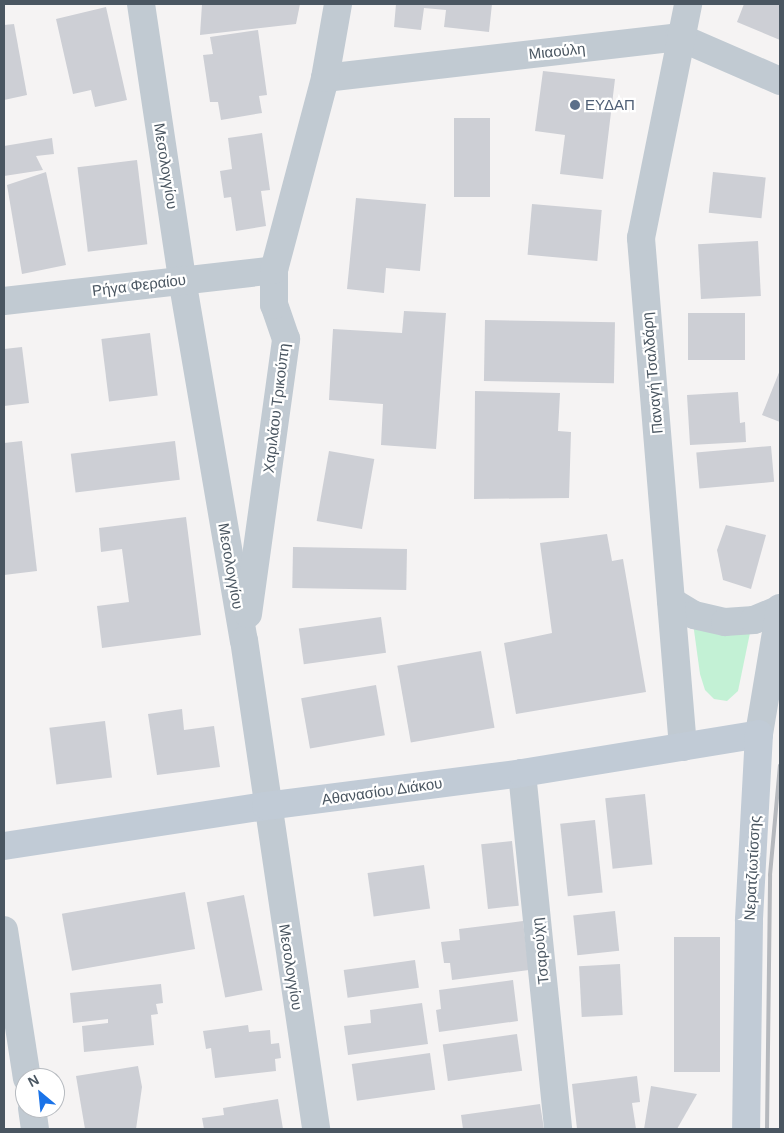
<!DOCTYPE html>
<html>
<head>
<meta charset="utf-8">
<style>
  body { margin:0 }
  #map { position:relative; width:784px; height:1133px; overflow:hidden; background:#f5f3f3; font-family:Arial,sans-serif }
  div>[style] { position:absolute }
  .green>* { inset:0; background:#c3f1d5 }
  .building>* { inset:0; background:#cdcfd5; transform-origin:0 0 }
  .street>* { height:28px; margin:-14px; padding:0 14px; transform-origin:14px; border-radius:14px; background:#c1cad2 }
  .secondary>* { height:28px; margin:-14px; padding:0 14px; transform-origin:14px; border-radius:14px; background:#c1cbd6 }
  .rail>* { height:4px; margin:-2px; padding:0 2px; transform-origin:2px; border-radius:2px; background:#b5b8bd }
  .dots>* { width:14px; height:14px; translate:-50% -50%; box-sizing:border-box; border:2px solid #fff; border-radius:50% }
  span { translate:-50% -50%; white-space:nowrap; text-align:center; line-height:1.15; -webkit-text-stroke:4.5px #fff; paint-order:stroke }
  .street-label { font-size:15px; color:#4a5661 }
  .service-label { font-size:15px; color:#4e5e75 }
  .left { translate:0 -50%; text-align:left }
  .frame { position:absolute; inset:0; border:5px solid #4a5661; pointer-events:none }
  .north { position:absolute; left:15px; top:1068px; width:50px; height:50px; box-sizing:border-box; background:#fff; border:1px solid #b7bbc0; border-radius:50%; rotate:332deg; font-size:14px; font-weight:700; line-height:20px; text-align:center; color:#4a5661 }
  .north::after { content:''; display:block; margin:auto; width:18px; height:22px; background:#1a73e8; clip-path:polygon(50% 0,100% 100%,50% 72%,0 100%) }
</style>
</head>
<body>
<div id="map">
  <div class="green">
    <div style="clip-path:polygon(693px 623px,751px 628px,738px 691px,727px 701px,714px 699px,705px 690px,700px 674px)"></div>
  </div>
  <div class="building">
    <div style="clip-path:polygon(202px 4px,300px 4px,296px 24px,200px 35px)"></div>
    <div style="clip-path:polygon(396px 4px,492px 4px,489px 32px,444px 27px,446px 10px,424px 8px,421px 30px,394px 27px)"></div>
    <div style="clip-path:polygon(744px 4px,780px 4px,780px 40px,737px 22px)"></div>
    <div style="clip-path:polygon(106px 7px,127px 100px,95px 107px,91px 90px,73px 94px,56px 19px)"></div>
    <div style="clip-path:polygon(14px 24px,27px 95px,4px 100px,4px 25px)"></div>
    <div style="clip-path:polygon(258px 30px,267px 95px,259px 96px,262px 113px,221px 120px,218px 102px,210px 102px,203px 55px,213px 54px,210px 37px)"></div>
    <div style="clip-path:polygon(543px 71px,615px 79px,603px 179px,560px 174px,565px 135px,535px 131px)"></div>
    <div style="left:454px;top:118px;width:36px;height:79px"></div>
    <div style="clip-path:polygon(262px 133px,270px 190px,261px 191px,266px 226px,236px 231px,231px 197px,224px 198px,220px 171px,232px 169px,228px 138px)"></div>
    <div style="clip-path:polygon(52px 138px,54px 154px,36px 156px,43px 170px,4px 176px,4px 146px)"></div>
    <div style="left:137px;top:160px;width:85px;height:60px;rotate:83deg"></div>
    <div style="clip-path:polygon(46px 172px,66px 265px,22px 274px,7px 185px)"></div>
    <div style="left:713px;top:172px;width:53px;height:41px;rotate:6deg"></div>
    <div style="clip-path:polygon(356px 198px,426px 204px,420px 271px,386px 268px,384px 293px,347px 289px)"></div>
    <div style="left:532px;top:204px;width:70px;height:51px;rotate:5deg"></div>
    <div style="left:758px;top:241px;width:55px;height:60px;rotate:87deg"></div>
    <div style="clip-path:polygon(404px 311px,446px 313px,436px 449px,381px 445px,383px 404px,329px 400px,333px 329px,402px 333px)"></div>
    <div style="left:688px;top:313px;width:57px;height:47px"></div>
    <div style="left:485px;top:320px;width:130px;height:61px;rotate:1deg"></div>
    <div style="left:150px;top:333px;width:63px;height:49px;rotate:83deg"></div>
    <div style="clip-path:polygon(22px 347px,29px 403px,4px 406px,4px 349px)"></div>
    <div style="clip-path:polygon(780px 370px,780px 422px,762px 415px)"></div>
    <div style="clip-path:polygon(475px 391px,560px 393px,558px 431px,571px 432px,569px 498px,474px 499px)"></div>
    <div style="clip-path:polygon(738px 392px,740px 423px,745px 422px,746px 442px,690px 445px,687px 395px)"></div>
    <div style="clip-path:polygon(22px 441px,37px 571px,4px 575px,4px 443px)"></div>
    <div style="left:175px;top:441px;width:39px;height:105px;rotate:83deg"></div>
    <div style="left:771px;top:446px;width:36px;height:75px;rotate:85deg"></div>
    <div style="left:329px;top:451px;width:46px;height:71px;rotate:10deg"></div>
    <div style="clip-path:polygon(186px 517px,201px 635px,102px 648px,97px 606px,129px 602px,122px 549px,101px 552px,99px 528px)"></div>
    <div style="clip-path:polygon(726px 525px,766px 535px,751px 589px,723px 580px,717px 550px)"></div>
    <div style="clip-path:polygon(607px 534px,612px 561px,623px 559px,646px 692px,516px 714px,504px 643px,552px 633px,540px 543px)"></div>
    <div style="left:293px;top:547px;width:114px;height:41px;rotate:1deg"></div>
    <div style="left:381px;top:617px;width:36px;height:83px;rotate:82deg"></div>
    <div style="left:481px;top:651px;width:78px;height:85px;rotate:80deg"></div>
    <div style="left:376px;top:685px;width:51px;height:76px;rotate:80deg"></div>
    <div style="clip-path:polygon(182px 709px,184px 730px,214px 726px,220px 767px,157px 775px,148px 714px)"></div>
    <div style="left:105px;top:721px;width:57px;height:56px;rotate:83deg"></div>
    <div style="left:645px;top:794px;width:71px;height:40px;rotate:84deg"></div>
    <div style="left:595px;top:820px;width:73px;height:35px;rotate:84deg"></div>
    <div style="left:512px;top:841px;width:65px;height:31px;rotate:84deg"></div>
    <div style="left:424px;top:865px;width:44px;height:57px;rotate:82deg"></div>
    <div style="left:185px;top:892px;width:58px;height:125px;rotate:80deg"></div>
    <div style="left:244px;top:895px;width:97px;height:38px;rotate:79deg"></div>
    <div style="left:615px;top:911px;width:40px;height:42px;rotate:84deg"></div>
    <div style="clip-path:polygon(523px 921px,529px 970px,452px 980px,450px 963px,444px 963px,441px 942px,460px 940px,459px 929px)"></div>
    <div style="left:674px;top:937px;width:46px;height:135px"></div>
    <div style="left:415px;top:960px;width:28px;height:72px;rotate:82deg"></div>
    <div style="left:620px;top:964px;width:51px;height:41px;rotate:87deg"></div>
    <div style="clip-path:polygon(513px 980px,518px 1021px,439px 1032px,436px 1010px,441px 1009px,439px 990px)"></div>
    <div style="clip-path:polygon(161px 984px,163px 1003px,156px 1004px,158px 1014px,151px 1015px,154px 1045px,84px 1052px,82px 1026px,108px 1023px,108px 1019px,73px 1023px,70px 993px)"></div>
    <div style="clip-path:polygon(422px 1003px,428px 1044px,348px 1055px,344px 1026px,371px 1023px,370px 1010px)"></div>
    <div style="clip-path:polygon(248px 1025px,249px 1032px,270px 1030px,271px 1044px,279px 1043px,281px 1058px,275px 1059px,276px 1071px,215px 1078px,211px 1048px,206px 1049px,203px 1031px)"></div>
    <div style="left:517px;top:1034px;width:37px;height:75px;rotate:82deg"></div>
    <div style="left:430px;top:1053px;width:37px;height:79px;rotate:82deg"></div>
    <div style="clip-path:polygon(138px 1066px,142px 1087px,136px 1129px,85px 1129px,76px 1076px)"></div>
    <div style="clip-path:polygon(637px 1076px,640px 1102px,632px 1103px,636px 1129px,577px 1129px,572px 1084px)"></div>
    <div style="clip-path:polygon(651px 1086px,697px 1094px,677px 1129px,644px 1129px)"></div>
    <div style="clip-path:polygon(278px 1099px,283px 1129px,204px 1129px,202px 1118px,224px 1115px,223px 1108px)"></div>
    <div style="clip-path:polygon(540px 1104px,544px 1129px,463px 1129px,461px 1115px)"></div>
  </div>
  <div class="street">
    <div style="left:141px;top:4px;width:278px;rotate:81.5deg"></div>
    <div style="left:182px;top:279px;width:366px;rotate:80.3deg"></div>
    <div style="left:244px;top:640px;width:494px;rotate:81.6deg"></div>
    <div style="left:325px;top:78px;width:356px;rotate:-6.6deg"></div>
    <div style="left:679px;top:37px;width:110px;rotate:23.5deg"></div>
    <div style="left:4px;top:301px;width:272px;rotate:-6.5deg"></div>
    <div style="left:671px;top:601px;width:27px;rotate:31deg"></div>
    <div style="left:694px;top:615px;width:32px;rotate:13deg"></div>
    <div style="left:725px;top:622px;width:29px;rotate:-4deg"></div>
    <div style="left:754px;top:620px;width:28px;rotate:-23deg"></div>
    <div style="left:248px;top:614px;width:278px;rotate:-82.1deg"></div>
    <div style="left:286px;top:339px;width:36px;rotate:-109deg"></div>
    <div style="left:274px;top:305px;width:35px;rotate:-90deg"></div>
    <div style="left:274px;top:270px;width:199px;rotate:-75.1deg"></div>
    <div style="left:325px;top:78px;width:75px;rotate:-80deg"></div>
    <div style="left:759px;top:734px;width:128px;rotate:-80.5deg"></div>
    <div style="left:683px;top:747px;width:511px;rotate:-94.72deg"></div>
    <div style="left:641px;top:238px;width:239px;rotate:-78.6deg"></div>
    <div style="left:522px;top:773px;width:358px;rotate:84.2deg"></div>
    <div style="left:4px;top:930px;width:150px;rotate:81.2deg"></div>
    <div style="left:32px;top:1108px;width:21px;rotate:82deg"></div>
  </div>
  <div class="secondary">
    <div style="left:4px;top:846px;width:265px;rotate:-8.7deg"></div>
    <div style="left:266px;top:806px;width:258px;rotate:-7.3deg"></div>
    <div style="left:522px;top:773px;width:240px;rotate:-9.3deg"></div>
    <div style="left:759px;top:734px;width:187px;rotate:93.1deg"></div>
    <div style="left:749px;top:921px;width:208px;rotate:90.8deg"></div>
  </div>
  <div class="rail">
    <div style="left:767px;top:1129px;width:254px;rotate:-89.3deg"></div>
    <div style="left:770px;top:875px;width:110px;rotate:-84.8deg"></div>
  </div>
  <div class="dots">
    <div style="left:575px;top:105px;background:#5c6f8a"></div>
  </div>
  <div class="street-label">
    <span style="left:557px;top:51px;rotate:-6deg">Μιαούλη</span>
    <span style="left:166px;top:166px;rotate:81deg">Μεσολογγίου</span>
    <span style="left:139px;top:285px;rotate:-7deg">Ρήγα Φεραίου</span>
    <span style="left:652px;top:373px;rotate:-95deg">Παναγή Τσαλδάρη</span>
    <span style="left:276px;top:408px;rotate:-83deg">Χαριλάου Τρικούπη</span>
    <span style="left:231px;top:566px;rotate:80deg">Μεσολογγίου</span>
    <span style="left:382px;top:791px;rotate:-8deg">Αθανασίου Διάκου</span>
    <span style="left:752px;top:868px;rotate:-87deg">Νερατζιωτίσσης</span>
    <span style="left:540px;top:951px;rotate:-96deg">Τσαρούχη</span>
    <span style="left:291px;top:967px;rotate:81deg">Μεσολογγίου</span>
  </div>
  <div class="service-label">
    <span class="left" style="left:585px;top:105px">ΕΥΔΑΠ</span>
  </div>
  <div class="frame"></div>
  <div class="north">N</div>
</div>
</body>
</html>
